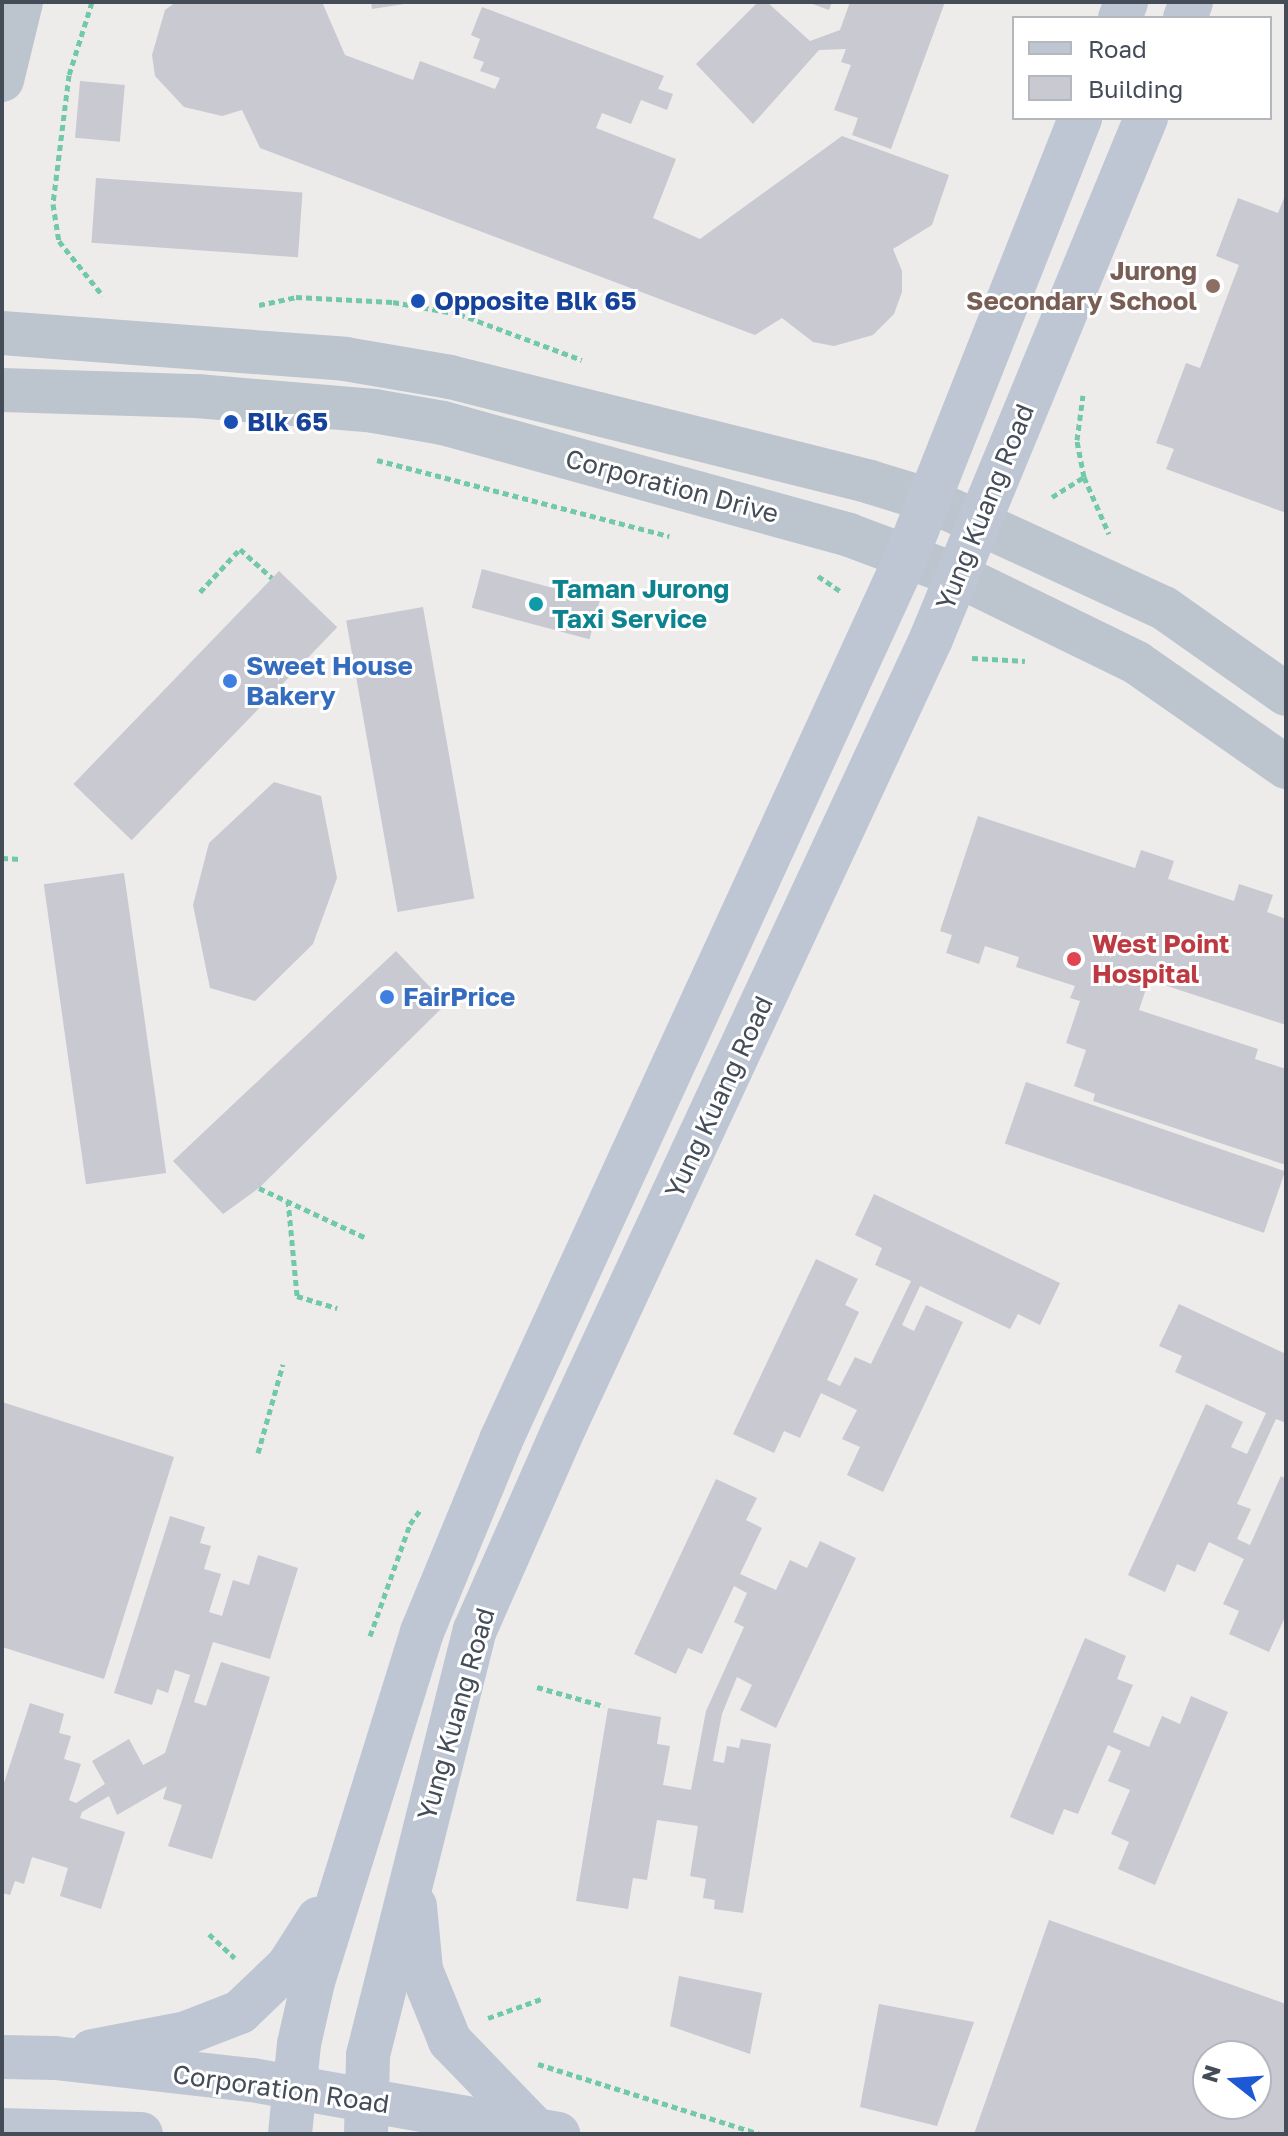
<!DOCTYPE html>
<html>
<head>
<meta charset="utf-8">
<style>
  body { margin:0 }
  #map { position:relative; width:1288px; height:2136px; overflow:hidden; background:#eeebeb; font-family:"Golos Text",sans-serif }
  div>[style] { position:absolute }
  .building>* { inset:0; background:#c8c9d1; transform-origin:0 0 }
  .path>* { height:5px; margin-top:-2.5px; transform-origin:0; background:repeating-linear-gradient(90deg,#72c9a8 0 6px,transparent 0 10px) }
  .street>* { height:44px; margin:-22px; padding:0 22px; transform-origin:22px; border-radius:22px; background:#bcc4cd }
  .secondary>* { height:44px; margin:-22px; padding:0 22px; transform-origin:22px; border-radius:22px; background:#bec6d4 }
  .dots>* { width:22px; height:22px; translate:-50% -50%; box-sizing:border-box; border:4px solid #fff; border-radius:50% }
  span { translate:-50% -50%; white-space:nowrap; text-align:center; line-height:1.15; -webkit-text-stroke:6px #fff; paint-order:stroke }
  .education-label { font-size:26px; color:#785e54; font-weight:700 }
  .right { translate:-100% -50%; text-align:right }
  .transit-label { font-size:26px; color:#164399; font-weight:700 }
  .left { translate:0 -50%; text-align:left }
  .street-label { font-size:26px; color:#444c58 }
  .culture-label { font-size:26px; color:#0d838f; font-weight:700 }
  .shop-label { font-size:26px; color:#366cbe; font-weight:700 }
  .health-label { font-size:26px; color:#be3a42; font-weight:700 }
  .frame { position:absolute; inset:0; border:4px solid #444c58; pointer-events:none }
  .legend { position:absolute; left:1012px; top:16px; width:260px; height:104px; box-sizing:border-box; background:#fff; border:2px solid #b4b7bc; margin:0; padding:10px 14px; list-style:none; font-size:24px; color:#444c58 }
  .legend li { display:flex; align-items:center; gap:16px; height:40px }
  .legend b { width:40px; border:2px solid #b4b7bc }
  .north { position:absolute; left:1192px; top:2040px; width:80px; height:80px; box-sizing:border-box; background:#fff; border:2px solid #b4b7bc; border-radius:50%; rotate:287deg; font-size:22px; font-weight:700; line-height:32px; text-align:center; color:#444c58 }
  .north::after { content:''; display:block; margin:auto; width:28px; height:36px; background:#1d59d5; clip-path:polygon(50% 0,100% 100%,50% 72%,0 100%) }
</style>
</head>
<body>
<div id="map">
  <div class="building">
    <div style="clip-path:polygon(176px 2px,322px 2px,345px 55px,413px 80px,420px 61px,495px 89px,500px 78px,480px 71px,484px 62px,473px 58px,480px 39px,471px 35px,482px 7px,664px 76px,658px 89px,673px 94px,667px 110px,641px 100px,631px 124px,602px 113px,596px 128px,676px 159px,653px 218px,700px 239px,842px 136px,949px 175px,932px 225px,893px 249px,902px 271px,902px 292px,894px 314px,873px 335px,834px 346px,813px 342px,782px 318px,755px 335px,260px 148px,242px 110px,222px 116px,184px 107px,155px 76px,152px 55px,165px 10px)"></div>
    <div style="clip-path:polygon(371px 2px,404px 2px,404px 4px,372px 9px)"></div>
    <div style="clip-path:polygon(758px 2px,767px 2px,810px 41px,840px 30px,850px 2px,945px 2px,891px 149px,852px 135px,858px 118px,834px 110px,851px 65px,841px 62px,846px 49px,819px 50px,753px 124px,696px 64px)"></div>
    <div style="clip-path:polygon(807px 2px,832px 2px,829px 10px)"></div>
    <div style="left:80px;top:81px;width:45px;height:57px;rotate:5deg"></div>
    <div style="left:96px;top:178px;width:207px;height:65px;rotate:4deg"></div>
    <div style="clip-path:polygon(1286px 193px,1286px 513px,1166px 469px,1174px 449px,1156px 443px,1186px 363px,1200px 368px,1239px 265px,1216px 256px,1238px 198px,1278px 213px)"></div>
    <div style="left:482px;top:569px;width:122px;height:40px;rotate:15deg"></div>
    <div style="left:279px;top:571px;width:81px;height:296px;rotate:44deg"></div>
    <div style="left:423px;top:607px;width:296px;height:78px;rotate:80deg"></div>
    <div style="clip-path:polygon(274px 782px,321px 796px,337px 878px,313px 944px,255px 1001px,210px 988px,193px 905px,209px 843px)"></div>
    <div style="clip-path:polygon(978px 816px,1135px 868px,1141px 850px,1174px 861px,1168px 879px,1234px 901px,1239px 884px,1273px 895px,1267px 912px,1286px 919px,1286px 1025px,1149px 980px,1139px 1010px,1258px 1049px,1255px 1059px,1286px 1069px,1286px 1165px,1093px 1101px,1095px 1094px,1074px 1086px,1086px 1050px,1066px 1043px,1080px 1001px,1070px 998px,1075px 986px,1016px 967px,1019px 957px,985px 946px,979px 964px,946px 953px,952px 935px,940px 931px)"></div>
    <div style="left:124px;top:873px;width:303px;height:81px;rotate:82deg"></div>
    <div style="clip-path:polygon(396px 951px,446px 1004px,259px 1188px,223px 1214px,173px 1161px)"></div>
    <div style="left:1026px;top:1082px;width:274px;height:65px;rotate:19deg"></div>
    <div style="clip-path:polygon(874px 1194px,1060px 1283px,1040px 1325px,1018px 1314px,1010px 1329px,920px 1286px,902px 1325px,914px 1331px,926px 1305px,963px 1322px,883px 1492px,847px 1475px,860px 1447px,842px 1439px,857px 1410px,821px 1393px,800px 1438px,784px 1431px,774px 1453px,733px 1434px,816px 1259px,858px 1279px,845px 1305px,859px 1312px,827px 1380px,840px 1386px,855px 1357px,871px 1364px,911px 1281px,875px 1265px,882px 1248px,855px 1235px)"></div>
    <div style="clip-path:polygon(1179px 1304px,1286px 1354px,1286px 1423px,1276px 1419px,1237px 1504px,1251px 1509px,1237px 1539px,1250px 1545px,1281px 1476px,1286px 1479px,1286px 1615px,1269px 1652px,1229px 1634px,1239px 1611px,1223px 1604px,1244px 1559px,1209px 1542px,1195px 1572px,1177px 1564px,1165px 1592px,1128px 1575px,1206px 1404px,1243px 1422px,1231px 1447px,1247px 1454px,1266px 1413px,1175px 1372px,1182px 1356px,1159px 1346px)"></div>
    <div style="clip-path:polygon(2px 1402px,174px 1457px,104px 1679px,2px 1647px)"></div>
    <div style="clip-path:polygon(716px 1479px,757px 1498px,746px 1520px,762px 1528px,740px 1574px,776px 1590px,790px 1560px,807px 1568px,820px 1541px,856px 1558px,776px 1728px,740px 1710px,752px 1685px,737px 1677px,722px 1714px,713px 1761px,724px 1763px,727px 1746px,739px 1748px,741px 1739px,771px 1744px,743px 1913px,714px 1909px,715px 1900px,703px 1898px,706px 1879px,690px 1876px,698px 1826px,657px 1820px,647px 1880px,633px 1878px,628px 1909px,576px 1901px,608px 1708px,661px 1717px,657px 1744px,670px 1746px,663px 1785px,691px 1790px,706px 1711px,744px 1627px,734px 1622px,747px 1593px,734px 1586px,702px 1654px,688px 1648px,676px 1674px,634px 1654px)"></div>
    <div style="clip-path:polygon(170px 1516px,205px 1527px,200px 1543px,211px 1546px,204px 1569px,221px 1574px,209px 1612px,222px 1616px,233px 1580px,249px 1585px,258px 1555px,298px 1568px,270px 1659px,213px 1642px,194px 1702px,206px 1706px,221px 1662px,270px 1677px,212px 1859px,168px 1846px,182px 1805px,163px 1799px,167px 1786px,117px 1815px,109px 1796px,82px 1812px,80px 1818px,125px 1832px,101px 1909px,60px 1896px,68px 1868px,32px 1857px,24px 1884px,15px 1881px,10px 1895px,2px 1893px,2px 1789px,30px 1703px,64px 1714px,59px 1733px,71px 1736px,64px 1759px,81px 1764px,69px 1800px,76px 1803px,105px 1784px,92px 1761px,129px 1739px,143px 1765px,165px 1753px,190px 1675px,175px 1670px,168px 1693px,157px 1689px,152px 1705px,114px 1693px)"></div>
    <div style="clip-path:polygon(1085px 1638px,1126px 1656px,1117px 1679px,1133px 1685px,1113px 1732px,1149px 1747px,1162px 1716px,1180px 1724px,1191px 1696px,1228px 1712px,1155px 1885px,1118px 1869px,1129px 1842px,1111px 1834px,1130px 1790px,1108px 1781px,1121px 1751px,1108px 1745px,1078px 1814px,1064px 1809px,1053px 1835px,1010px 1817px)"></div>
    <div style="clip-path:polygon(evenodd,1049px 1920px,1286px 2004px,1286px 2134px,974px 2134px,1049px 1920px,1208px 2056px,1256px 2056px,1256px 2104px,1208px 2104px,1208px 2056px)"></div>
    <div style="clip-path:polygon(679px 1976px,762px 1993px,750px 2054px,670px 2026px)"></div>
    <div style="clip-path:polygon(879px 2004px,974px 2022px,937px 2126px,860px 2107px)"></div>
  </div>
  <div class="path">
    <div style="left:92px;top:2px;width:77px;rotate:107.5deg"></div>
    <div style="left:69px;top:75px;width:130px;rotate:97.1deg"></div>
    <div style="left:53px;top:204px;width:37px;rotate:81deg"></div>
    <div style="left:59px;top:241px;width:70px;rotate:51.3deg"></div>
    <div style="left:259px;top:305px;width:38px;rotate:-12deg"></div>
    <div style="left:296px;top:297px;width:97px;rotate:3deg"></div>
    <div style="left:393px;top:302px;width:67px;rotate:10.3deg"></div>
    <div style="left:459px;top:314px;width:131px;rotate:20.5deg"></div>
    <div style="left:377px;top:460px;width:302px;rotate:14.6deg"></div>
    <div style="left:1084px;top:477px;width:62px;rotate:66.3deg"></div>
    <div style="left:1052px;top:497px;width:38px;rotate:-32deg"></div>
    <div style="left:1084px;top:477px;width:38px;rotate:-101deg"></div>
    <div style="left:1077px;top:440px;width:45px;rotate:-82.4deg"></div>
    <div style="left:818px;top:576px;width:29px;rotate:34deg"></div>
    <div style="left:200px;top:592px;width:59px;rotate:-47.1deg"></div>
    <div style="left:240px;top:549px;width:43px;rotate:42.2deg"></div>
    <div style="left:972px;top:658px;width:53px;rotate:3.2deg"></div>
    <div style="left:2px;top:858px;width:19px;rotate:3deg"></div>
    <div style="left:259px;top:1188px;width:118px;rotate:25deg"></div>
    <div style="left:288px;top:1200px;width:96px;rotate:84.6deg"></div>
    <div style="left:297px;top:1296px;width:42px;rotate:16.7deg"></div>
    <div style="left:258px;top:1453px;width:92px;rotate:-74.3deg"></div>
    <div style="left:370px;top:1636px;width:119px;rotate:-70.3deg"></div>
    <div style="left:410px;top:1524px;width:19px;rotate:-54deg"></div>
    <div style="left:537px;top:1687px;width:70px;rotate:15.8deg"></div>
    <div style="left:209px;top:1934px;width:35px;rotate:43deg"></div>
    <div style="left:488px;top:2018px;width:59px;rotate:-19.7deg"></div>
    <div style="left:538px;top:2064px;width:233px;rotate:17.5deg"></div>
  </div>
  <div class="street">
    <div style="left:2px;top:80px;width:80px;rotate:-76.3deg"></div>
    <div style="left:2px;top:333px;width:344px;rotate:4.3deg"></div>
    <div style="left:345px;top:359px;width:107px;rotate:9.7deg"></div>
    <div style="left:450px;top:377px;width:433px;rotate:14deg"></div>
    <div style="left:870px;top:482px;width:62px;rotate:17deg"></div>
    <div style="left:929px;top:500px;width:259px;rotate:24.7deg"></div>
    <div style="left:1164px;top:608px;width:149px;rotate:35.2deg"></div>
    <div style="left:2px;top:390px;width:195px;rotate:1.8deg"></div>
    <div style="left:197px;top:396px;width:178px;rotate:4.8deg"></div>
    <div style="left:374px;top:411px;width:70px;rotate:9.9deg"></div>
    <div style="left:443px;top:423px;width:421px;rotate:15.4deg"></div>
    <div style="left:849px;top:535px;width:117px;rotate:20.4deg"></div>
    <div style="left:959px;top:576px;width:198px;rotate:26deg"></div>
    <div style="left:1137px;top:663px;width:182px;rotate:34.9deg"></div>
  </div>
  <div class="secondary">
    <div style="left:1120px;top:18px;width:17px;rotate:-69deg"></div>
    <div style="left:1185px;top:18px;width:17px;rotate:-69deg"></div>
    <div style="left:415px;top:1906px;width:64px;rotate:84.6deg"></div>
    <div style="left:421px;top:1970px;width:77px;rotate:67.8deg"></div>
    <div style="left:450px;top:2041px;width:121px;rotate:46deg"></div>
    <div style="left:92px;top:2051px;width:96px;rotate:-10.8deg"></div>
    <div style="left:186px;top:2033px;width:58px;rotate:-21.3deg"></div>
    <div style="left:240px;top:2012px;width:66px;rotate:-43.8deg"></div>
    <div style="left:288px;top:1966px;width:56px;rotate:-57.4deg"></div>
    <div style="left:2px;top:2057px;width:53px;rotate:1.1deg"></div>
    <div style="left:55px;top:2058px;width:198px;rotate:6.4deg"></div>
    <div style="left:252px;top:2080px;width:311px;rotate:10deg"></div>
    <div style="left:2px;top:2130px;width:139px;rotate:1.6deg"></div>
    <div style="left:290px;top:2134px;width:90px;rotate:-84.3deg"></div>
    <div style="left:299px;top:2044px;width:64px;rotate:-77.3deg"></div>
    <div style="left:313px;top:1982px;width:367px;rotate:-72.7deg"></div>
    <div style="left:422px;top:1632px;width:208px;rotate:-67.6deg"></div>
    <div style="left:501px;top:1440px;width:976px;rotate:-65.35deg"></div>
    <div style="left:908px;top:553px;width:468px;rotate:-68.4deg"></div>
    <div style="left:366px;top:2134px;width:79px;rotate:-88.5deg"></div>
    <div style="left:368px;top:2055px;width:438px;rotate:-75.9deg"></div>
    <div style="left:475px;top:1630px;width:223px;rotate:-66.2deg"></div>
    <div style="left:565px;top:1426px;width:868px;rotate:-65.06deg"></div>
    <div style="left:931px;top:639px;width:564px;rotate:-67.58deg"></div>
  </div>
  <div class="dots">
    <div style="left:1213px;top:286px;background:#8d6e63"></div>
    <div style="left:418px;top:301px;background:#1a4fb4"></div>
    <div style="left:231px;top:422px;background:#1a4fb4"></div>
    <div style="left:536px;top:604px;background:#0f9aa8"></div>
    <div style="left:230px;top:681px;background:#3f7fe0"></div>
    <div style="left:1074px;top:959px;background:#e0444e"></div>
    <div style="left:387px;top:997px;background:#3f7fe0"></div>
  </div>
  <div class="education-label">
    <span class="right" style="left:1197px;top:286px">Jurong<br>Secondary School</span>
  </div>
  <div class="transit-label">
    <span class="left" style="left:434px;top:301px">Opposite Blk 65</span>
    <span class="left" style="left:247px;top:422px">Blk 65</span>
  </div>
  <div class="street-label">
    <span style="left:672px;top:486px;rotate:15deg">Corporation Drive</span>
    <span style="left:985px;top:507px;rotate:-68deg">Yung Kuang Road</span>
    <span style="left:719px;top:1097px;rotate:-65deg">Yung Kuang Road</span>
    <span style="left:456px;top:1714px;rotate:-74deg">Yung Kuang Road</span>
    <span style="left:281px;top:2089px;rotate:8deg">Corporation Road</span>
  </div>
  <div class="culture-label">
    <span class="left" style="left:552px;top:604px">Taman Jurong<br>Taxi Service</span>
  </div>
  <div class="shop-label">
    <span class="left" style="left:246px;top:681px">Sweet House<br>Bakery</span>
    <span class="left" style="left:403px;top:997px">FairPrice</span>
  </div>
  <div class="health-label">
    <span class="left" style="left:1092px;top:959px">West Point<br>Hospital</span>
  </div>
  <div class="frame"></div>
  <ul class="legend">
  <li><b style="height:10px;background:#bec6d4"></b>Road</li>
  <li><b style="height:22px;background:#c8c9d1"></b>Building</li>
  </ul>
  <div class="north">N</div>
</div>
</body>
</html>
